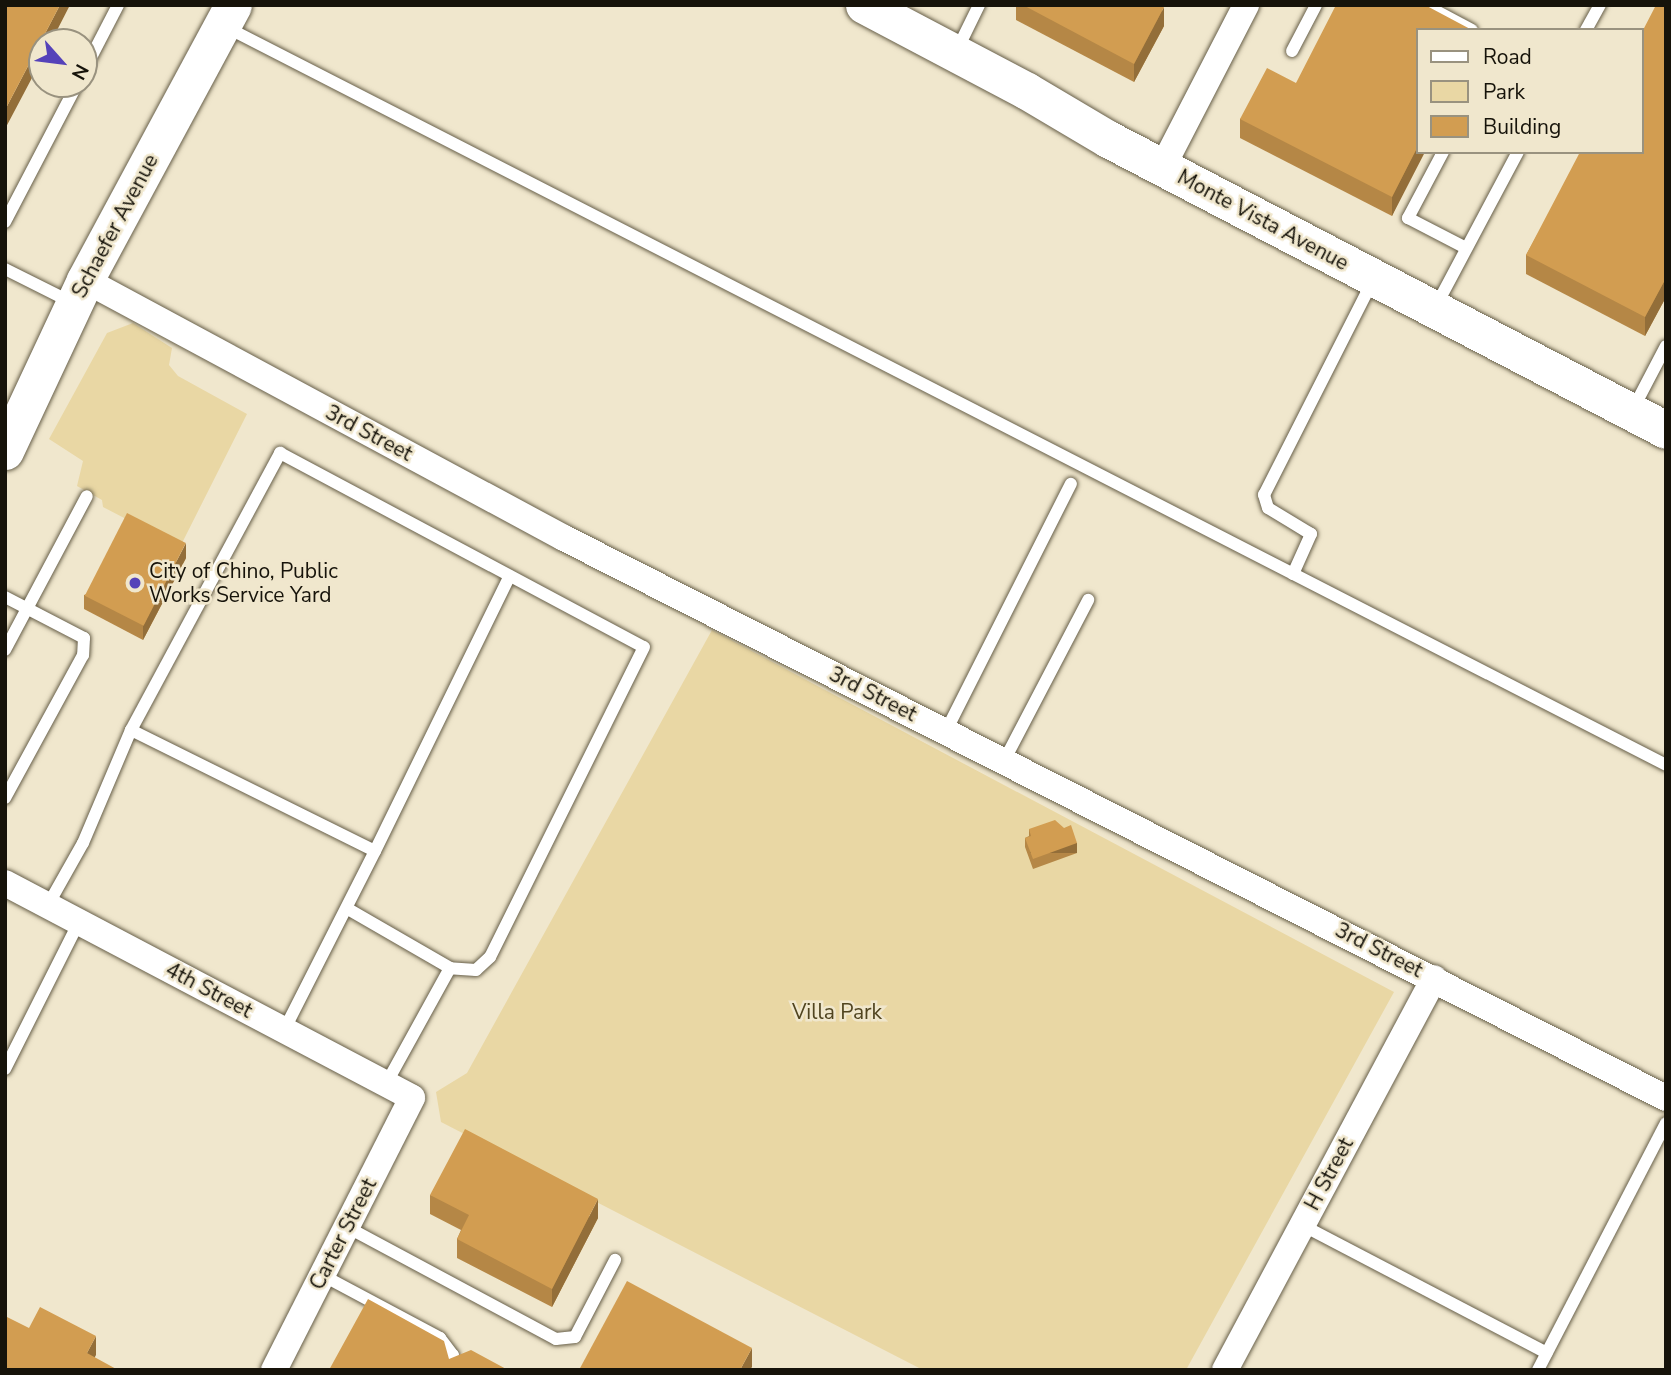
<!DOCTYPE html>
<html>
<head>
<meta charset="utf-8">
<style>
  body { margin:0 }
  #map { position:relative; width:1671px; height:1375px; overflow:hidden; background:#f0e7cd; font-family:"Nunito Sans",sans-serif }
  div>[style] { position:absolute }
  .green>* { inset:0; background:#e9d7a4 }
  .roads { filter:drop-shadow(0 0 2px #675f49) drop-shadow(0 0 2px #675f49) }
  .lane>* { height:12px; margin:-6px; padding:0 6px; transform-origin:6px; border-radius:6px; background:#fff }
  .street>* { height:26px; margin:-13px; padding:0 13px; transform-origin:13px; border-radius:13px; background:#fff }
  .secondary>* { height:37px; margin:-18.5px; padding:0 18.5px; transform-origin:18.5px; border-radius:18.5px; background:#fff }
  .wall>* { inset:0; background:#b58746 }
  .shaded-wall>* { inset:0; background:#936e39; transform-origin:0 0 }
  .building>* { inset:0; background:#d29d51; transform-origin:0 0 }
  .dots>* { width:19px; height:19px; translate:-50% -50%; box-sizing:border-box; border:4px solid #f0e7cd; border-radius:50% }
  span { translate:-50% -50%; white-space:nowrap; text-align:center; line-height:1.15; -webkit-text-stroke:5px #f0e7cd; paint-order:stroke }
  .street-label { font-size:21px; color:#16130a }
  .poi-label { font-size:21px; color:#16130a }
  .left { translate:0 -50%; text-align:left }
  .park-label { font-size:21px; color:#50441f }
  .frame { position:absolute; inset:0; border:7px solid #16130a; pointer-events:none }
  .legend { position:absolute; left:1416px; top:28px; width:228px; height:126px; box-sizing:border-box; background:#f0e7cd; border:2px solid #99927f; margin:0; padding:9px 12px; list-style:none; font-size:21px; color:#16130a }
  .legend li { display:flex; align-items:center; gap:14px; height:35px }
  .legend b { width:35px; border:2px solid #99927f }
  .north { position:absolute; left:28px; top:28px; width:70px; height:70px; box-sizing:border-box; background:#f0e7cd; border:2px solid #99927f; border-radius:50%; rotate:118deg; font-size:19px; font-weight:700; line-height:28px; text-align:center; color:#16130a }
  .north::after { content:''; display:block; margin:auto; width:24px; height:32px; background:#5542b9; clip-path:polygon(50% 0,100% 100%,50% 72%,0 100%) }
</style>
</head>
<body>
<div id="map">
  <div class="green">
    <div style="clip-path:polygon(133px 323px,172px 348px,169px 365px,178px 376px,247px 414px,180px 547px,103px 507px,102px 500px,77px 486px,83px 461px,49px 439px,107px 333px)"></div>
    <div style="clip-path:polygon(712px 630px,1394px 992px,1186px 1370px,923px 1370px,441px 1122px,436px 1092px,467px 1073px)"></div>
  </div>
  <div class="roads">
    <div class="lane">
      <div style="left:1425px;top:5px;width:53px;rotate:28deg"></div>
      <div style="left:224px;top:26px;width:1620px;rotate:27.13deg"></div>
      <div style="left:1586px;top:30px;width:29px;rotate:-61deg"></div>
      <div style="left:957px;top:50px;width:50px;rotate:-63.9deg"></div>
      <div style="left:1292px;top:51px;width:52px;rotate:-62.4deg"></div>
      <div style="left:84px;top:71px;width:74px;rotate:-62.7deg"></div>
      <div style="left:1443px;top:152px;width:75px;rotate:117.9deg"></div>
      <div style="left:1408px;top:218px;width:65px;rotate:27.3deg"></div>
      <div style="left:5px;top:222px;width:156px;rotate:-62.4deg"></div>
      <div style="left:5px;top:269px;width:74px;rotate:26.6deg"></div>
      <div style="left:1436px;top:306px;width:174px;rotate:-62deg"></div>
      <div style="left:1632px;top:411px;width:73px;rotate:-62.4deg"></div>
      <div style="left:1293px;top:574px;width:44px;rotate:-65.8deg"></div>
      <div style="left:1311px;top:534px;width:50px;rotate:-148.8deg"></div>
      <div style="left:1268px;top:508px;width:14px;rotate:-107deg"></div>
      <div style="left:1264px;top:495px;width:239px;rotate:-63.1deg"></div>
      <div style="left:5px;top:597px;width:89px;rotate:27.4deg"></div>
      <div style="left:84px;top:638px;width:17px;rotate:93deg"></div>
      <div style="left:83px;top:655px;width:163px;rotate:118.6deg"></div>
      <div style="left:5px;top:650px;width:174px;rotate:-62deg"></div>
      <div style="left:131px;top:730px;width:315px;rotate:-61.7deg"></div>
      <div style="left:280px;top:453px;width:412px;rotate:28.1deg"></div>
      <div style="left:644px;top:647px;width:346px;rotate:116.4deg"></div>
      <div style="left:490px;top:957px;width:19px;rotate:137deg"></div>
      <div style="left:476px;top:970px;width:26px;rotate:-176deg"></div>
      <div style="left:946px;top:731px;width:277px;rotate:-63.2deg"></div>
      <div style="left:1004px;top:761px;width:182px;rotate:-62.4deg"></div>
      <div style="left:375px;top:851px;width:306px;rotate:-63.9deg"></div>
      <div style="left:48px;top:905px;width:71px;rotate:-60.6deg"></div>
      <div style="left:83px;top:843px;width:123px;rotate:-67deg"></div>
      <div style="left:131px;top:730px;width:272px;rotate:26.4deg"></div>
      <div style="left:375px;top:851px;width:201px;rotate:116.9deg"></div>
      <div style="left:348px;top:909px;width:118px;rotate:30deg"></div>
      <div style="left:450px;top:968px;width:132px;rotate:118.9deg"></div>
      <div style="left:5px;top:1069px;width:165px;rotate:-63.3deg"></div>
      <div style="left:1302px;top:1225px;width:276px;rotate:27.6deg"></div>
      <div style="left:347px;top:1227px;width:237px;rotate:28.2deg"></div>
      <div style="left:556px;top:1339px;width:19px;rotate:-6deg"></div>
      <div style="left:575px;top:1337px;width:87px;rotate:-62.5deg"></div>
      <div style="left:322px;top:1275px;width:134px;rotate:28.1deg"></div>
      <div style="left:440px;top:1338px;width:21px;rotate:53deg"></div>
      <div style="left:453px;top:1355px;width:15px;rotate:90deg"></div>
      <div style="left:1538px;top:1370px;width:278px;rotate:-62.6deg"></div>
    </div>
    <div class="street">
      <div style="left:1162px;top:168px;width:183px;rotate:-62.7deg"></div>
      <div style="left:85px;top:280px;width:544px;rotate:28.31deg"></div>
      <div style="left:564px;top:538px;width:1236px;rotate:26.94deg"></div>
      <div style="left:5px;top:883px;width:460px;rotate:27.8deg"></div>
      <div style="left:412px;top:1098px;width:305px;rotate:116.9deg"></div>
      <div style="left:1225px;top:1370px;width:444px;rotate:-61.9deg"></div>
    </div>
    <div class="secondary">
      <div style="left:864px;top:5px;width:184px;rotate:27.8deg"></div>
      <div style="left:1027px;top:91px;width:94px;rotate:30.7deg"></div>
      <div style="left:1108px;top:139px;width:629px;rotate:27.54deg"></div>
      <div style="left:5px;top:451px;width:189px;rotate:-64.9deg"></div>
      <div style="left:85px;top:280px;width:312px;rotate:-61.7deg"></div>
    </div>
  </div>
  <div class="wall">
    <div style="clip-path:polygon(1016px 5px,1161px 5px,1164px 26px,1134px 82px,1016px 20px)"></div>
    <div style="clip-path:polygon(1666px 5px,1666px 297px,1645px 336px,1526px 274px,1526px 255px)"></div>
    <div style="clip-path:polygon(1472px 30px,1392px 216px,1240px 138px,1240px 119px,1296px 83px)"></div>
    <div style="clip-path:polygon(186px 558px,143px 640px,84px 609px,84px 595px)"></div>
    <div style="clip-path:polygon(1029px 829px,1077px 853px,1033px 869px,1025px 847px,1025px 838px,1029px 836px)"></div>
    <div style="clip-path:polygon(430px 1195px,598px 1218px,552px 1307px,457px 1258px,457px 1239px,461px 1230px,430px 1214px)"></div>
  </div>
  <div class="shaded-wall">
    <div style="clip-path:polygon(60px 5px,70px 5px,51px 42px,42px 42px,42px 59px,5px 129px,5px 110px)"></div>
    <div style="clip-path:polygon(1164px 7px,1164px 26px,1134px 82px,1134px 64px)"></div>
    <div style="clip-path:polygon(1417px 148px,1417px 152px,1425px 152px,1392px 216px,1392px 197px)"></div>
    <div style="clip-path:polygon(1666px 278px,1666px 297px,1645px 336px,1645px 317px)"></div>
    <div style="clip-path:polygon(186px 543px,186px 558px,143px 640px,143px 626px)"></div>
    <div style="left:1077px;top:843px;width:10px;height:47px;rotate:90deg"></div>
    <div style="clip-path:polygon(598px 1199px,598px 1218px,552px 1307px,552px 1289px)"></div>
    <div style="clip-path:polygon(96px 1336px,96px 1355px,88px 1370px,87px 1353px)"></div>
    <div style="clip-path:polygon(752px 1348px,752px 1367px,750px 1370px,740px 1370px)"></div>
  </div>
  <div class="building">
    <div style="clip-path:polygon(5px 5px,60px 5px,5px 110px)"></div>
    <div style="clip-path:polygon(1023px 5px,1161px 5px,1164px 7px,1134px 64px)"></div>
    <div style="clip-path:polygon(1336px 5px,1425px 5px,1472px 30px,1417px 30px,1417px 148px,1392px 197px,1240px 119px,1267px 68px,1296px 83px)"></div>
    <div style="clip-path:polygon(1656px 5px,1666px 5px,1666px 278px,1645px 317px,1526px 255px,1580px 152px,1641px 152px,1641px 34px)"></div>
    <div style="left:127px;top:513px;width:66px;height:93px;rotate:27deg"></div>
    <div style="clip-path:polygon(1055px 820px,1064px 828px,1071px 825px,1077px 843px,1033px 859px,1025px 838px,1031px 836px,1029px 829px)"></div>
    <div style="clip-path:polygon(465px 1129px,598px 1199px,552px 1289px,457px 1239px,469px 1215px,430px 1195px)"></div>
    <div style="clip-path:polygon(627px 1281px,752px 1348px,740px 1370px,579px 1370px)"></div>
    <div style="clip-path:polygon(368px 1299px,444px 1341px,449px 1359px,471px 1350px,508px 1370px,329px 1370px)"></div>
    <div style="clip-path:polygon(40px 1307px,96px 1336px,87px 1353px,118px 1370px,5px 1370px,5px 1316px,29px 1328px)"></div>
  </div>
  <div class="dots">
    <div style="left:135px;top:583px;background:#5542b9"></div>
  </div>
  <div class="street-label">
    <span style="left:1263px;top:220px;rotate:28deg">Monte Vista Avenue</span>
    <span style="left:115px;top:226px;rotate:-62deg">Schaefer Avenue</span>
    <span style="left:369px;top:433px;rotate:28deg">3rd Street</span>
    <span style="left:873px;top:694px;rotate:27deg">3rd Street</span>
    <span style="left:1379px;top:950px;rotate:27deg">3rd Street</span>
    <span style="left:209px;top:990px;rotate:28deg">4th Street</span>
    <span style="left:1329px;top:1174px;rotate:-62deg">H Street</span>
    <span style="left:343px;top:1234px;rotate:-63deg">Carter Street</span>
  </div>
  <div class="poi-label">
    <span class="left" style="left:149px;top:583px">City of Chino, Public<br>Works Service Yard</span>
  </div>
  <div class="park-label">
    <span style="left:837px;top:1012px">Villa Park</span>
  </div>
  <div class="frame"></div>
  <ul class="legend">
  <li><b style="height:9px;background:#fff"></b>Road</li>
  <li><b style="height:19px;background:#e9d7a4"></b>Park</li>
  <li><b style="height:19px;background:#d29d51"></b>Building</li>
  </ul>
  <div class="north">N</div>
</div>
</body>
</html>
